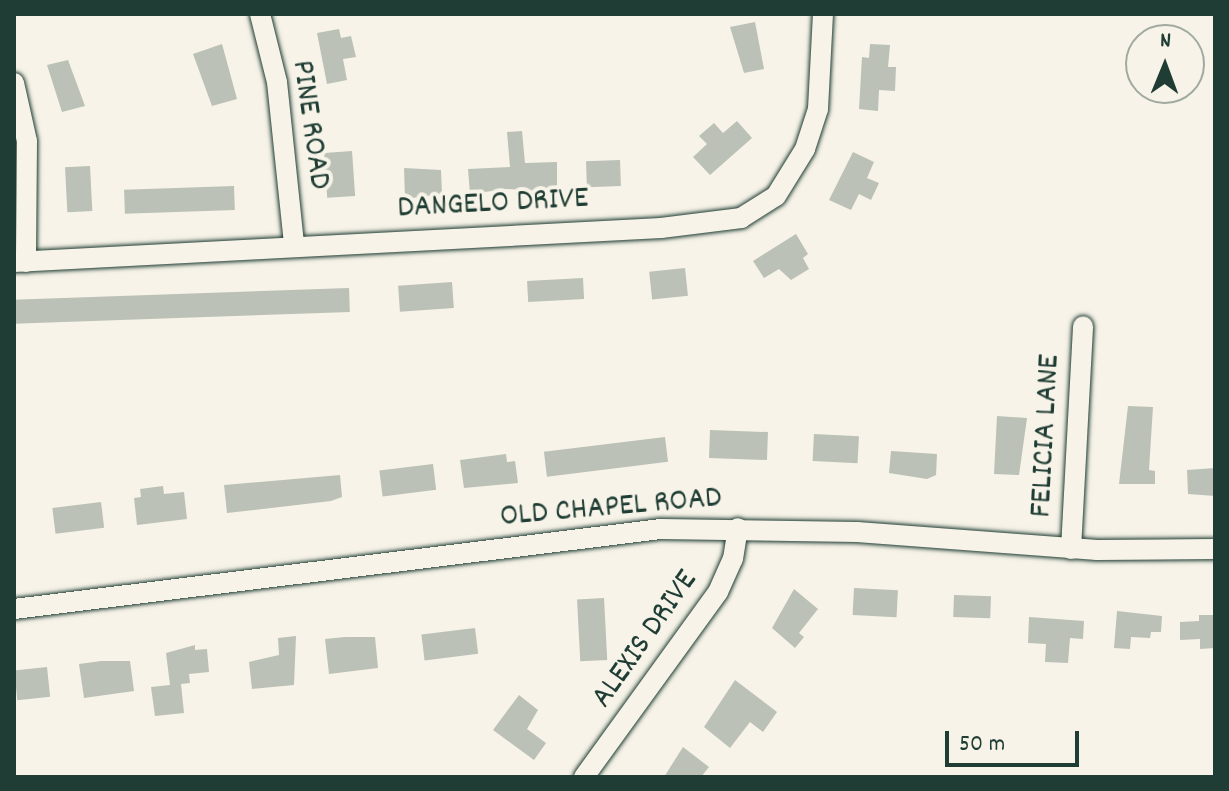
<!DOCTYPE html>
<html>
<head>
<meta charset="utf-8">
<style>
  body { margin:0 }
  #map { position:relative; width:1229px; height:791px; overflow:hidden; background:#f7f3e8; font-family:Dekko,sans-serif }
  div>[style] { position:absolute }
  .building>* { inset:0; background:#bbc1b6; transform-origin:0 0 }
  .roads { filter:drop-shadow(0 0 2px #1f3d34) drop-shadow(0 0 2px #1f3d34) }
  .minor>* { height:20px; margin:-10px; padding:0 10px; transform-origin:10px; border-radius:10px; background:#f7f3e8 }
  span { translate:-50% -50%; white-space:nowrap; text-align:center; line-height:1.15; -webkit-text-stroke:8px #f7f3e8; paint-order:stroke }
  .street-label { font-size:32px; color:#1f3d34 }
  .frame { position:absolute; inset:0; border:16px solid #1f3d34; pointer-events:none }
  .north { position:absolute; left:1125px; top:24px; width:80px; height:80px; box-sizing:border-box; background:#f7f3e8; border:2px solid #a1aaa0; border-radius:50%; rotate:1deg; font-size:22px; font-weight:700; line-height:32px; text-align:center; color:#1f3d34 }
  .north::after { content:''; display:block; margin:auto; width:28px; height:36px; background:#1f3d34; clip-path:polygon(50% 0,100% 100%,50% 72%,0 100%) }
  .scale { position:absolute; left:945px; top:731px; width:134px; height:36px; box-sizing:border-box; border:4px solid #1f3d34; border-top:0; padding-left:10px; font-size:24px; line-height:28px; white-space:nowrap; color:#1f3d34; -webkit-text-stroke:6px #f7f3e8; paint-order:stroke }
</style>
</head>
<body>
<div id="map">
  <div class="building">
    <div style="clip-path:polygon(755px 22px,764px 69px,744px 73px,730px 27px)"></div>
    <div style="clip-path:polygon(339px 29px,341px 38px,351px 36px,356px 57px,343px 59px,347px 80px,327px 84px,317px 33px)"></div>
    <div style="clip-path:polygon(222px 44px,237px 99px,212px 106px,193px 54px)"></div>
    <div style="clip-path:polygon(870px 44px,890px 45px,888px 67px,896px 67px,895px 91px,879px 90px,878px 111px,859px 109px,862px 57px,869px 58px)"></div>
    <div style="clip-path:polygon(68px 60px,85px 106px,62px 112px,47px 65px)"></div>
    <div style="clip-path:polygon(737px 121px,752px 138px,710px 175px,693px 157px,707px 144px,699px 136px,714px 123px,723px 133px)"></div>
    <div style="clip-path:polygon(522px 131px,525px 163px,557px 162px,557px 192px,506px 189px,470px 194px,468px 169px,510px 167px,507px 132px)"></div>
    <div style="left:352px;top:151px;width:45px;height:28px;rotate:86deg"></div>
    <div style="clip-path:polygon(853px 152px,874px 162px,867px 178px,879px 183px,871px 200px,859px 194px,851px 210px,829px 200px)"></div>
    <div style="left:620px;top:160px;width:26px;height:34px;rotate:88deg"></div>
    <div style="left:90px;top:166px;width:45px;height:25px;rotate:87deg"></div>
    <div style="clip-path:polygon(404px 168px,441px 170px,442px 194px,405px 199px)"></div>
    <div style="left:234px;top:186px;width:24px;height:110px;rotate:88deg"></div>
    <div style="clip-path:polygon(796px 234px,808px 254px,803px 258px,809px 269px,791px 280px,779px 269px,764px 278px,753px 261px)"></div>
    <div style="left:685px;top:268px;width:28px;height:36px;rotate:84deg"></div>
    <div style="left:583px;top:278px;width:21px;height:56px;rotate:87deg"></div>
    <div style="left:452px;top:282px;width:26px;height:54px;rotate:86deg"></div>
    <div style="left:349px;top:288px;width:24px;height:336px;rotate:88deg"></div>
    <div style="clip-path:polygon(1128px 406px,1153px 407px,1149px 470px,1155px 471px,1155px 484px,1119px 484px)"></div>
    <div style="clip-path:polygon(997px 416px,1027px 418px,1019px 475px,994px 474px)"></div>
    <div style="left:710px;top:430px;width:58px;height:28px;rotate:2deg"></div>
    <div style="left:814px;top:434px;width:45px;height:27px;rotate:3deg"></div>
    <div style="left:665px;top:437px;width:25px;height:122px;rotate:83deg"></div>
    <div style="clip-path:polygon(891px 451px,937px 454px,936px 475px,927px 479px,889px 473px)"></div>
    <div style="clip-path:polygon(506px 454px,507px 462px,515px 461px,518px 483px,464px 488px,460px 460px)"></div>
    <div style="left:433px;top:464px;width:26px;height:54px;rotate:83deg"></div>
    <div style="clip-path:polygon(1215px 468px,1215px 496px,1188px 494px,1187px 470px)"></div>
    <div style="clip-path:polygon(340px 475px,342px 497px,331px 501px,227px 513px,224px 485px)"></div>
    <div style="clip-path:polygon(163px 486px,164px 494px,184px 492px,187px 519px,137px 525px,134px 498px,141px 497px,140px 489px)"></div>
    <div style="left:101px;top:502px;width:26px;height:49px;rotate:83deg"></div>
    <div style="left:854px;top:588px;width:44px;height:27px;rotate:3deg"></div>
    <div style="clip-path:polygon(794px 589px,818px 609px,799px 633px,804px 637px,795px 648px,772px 628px)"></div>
    <div style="left:954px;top:595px;width:37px;height:22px;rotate:2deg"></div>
    <div style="left:604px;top:598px;width:62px;height:27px;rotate:87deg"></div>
    <div style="clip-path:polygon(1117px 611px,1162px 616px,1161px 632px,1151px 632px,1150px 638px,1131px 637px,1130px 649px,1114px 648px)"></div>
    <div style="clip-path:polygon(1199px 615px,1215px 615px,1215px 648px,1200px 649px,1200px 639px,1180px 640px,1180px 622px,1199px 621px)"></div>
    <div style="clip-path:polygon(1029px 617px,1084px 621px,1083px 639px,1070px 638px,1068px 663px,1045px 662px,1046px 644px,1028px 643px)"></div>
    <div style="left:475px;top:628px;width:26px;height:54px;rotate:83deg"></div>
    <div style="clip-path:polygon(296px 636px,294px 685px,252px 689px,249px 662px,279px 655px,278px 638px)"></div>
    <div style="clip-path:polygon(345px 637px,375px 637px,378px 668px,329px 674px,325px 639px)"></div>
    <div style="clip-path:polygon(195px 645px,195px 650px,207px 649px,209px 672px,189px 674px,190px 683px,181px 684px,184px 713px,155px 716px,151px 687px,170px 685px,166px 653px)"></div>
    <div style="clip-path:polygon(101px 661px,130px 661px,134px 691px,84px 698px,79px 664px)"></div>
    <div style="left:47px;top:667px;width:30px;height:33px;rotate:84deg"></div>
    <div style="clip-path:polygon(735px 680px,777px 712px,763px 732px,750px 722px,730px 748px,704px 727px)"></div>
    <div style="clip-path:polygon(519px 695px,538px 710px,527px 729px,546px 743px,534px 760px,493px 730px)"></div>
    <div style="clip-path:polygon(683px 747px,709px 767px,701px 777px,664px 777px)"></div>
  </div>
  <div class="roads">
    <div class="minor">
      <div style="left:260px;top:14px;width:70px;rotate:76deg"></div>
      <div style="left:277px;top:82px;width:164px;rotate:84deg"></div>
      <div style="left:14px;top:83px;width:59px;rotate:77.4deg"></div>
      <div style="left:27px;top:141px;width:121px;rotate:90.5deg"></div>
      <div style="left:14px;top:262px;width:648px;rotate:-3.01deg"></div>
      <div style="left:661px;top:228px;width:81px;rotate:-7.1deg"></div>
      <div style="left:741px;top:218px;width:41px;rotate:-32.2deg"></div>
      <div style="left:776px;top:196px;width:55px;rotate:-58.3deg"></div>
      <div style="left:805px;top:149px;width:42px;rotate:-72deg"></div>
      <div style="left:818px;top:109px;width:95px;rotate:-87deg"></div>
      <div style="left:1071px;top:549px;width:223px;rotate:-86.9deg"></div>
      <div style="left:14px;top:609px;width:652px;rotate:-7.05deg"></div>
      <div style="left:661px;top:529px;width:196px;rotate:0.9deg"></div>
      <div style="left:857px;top:532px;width:241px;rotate:4.3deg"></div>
      <div style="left:1097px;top:550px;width:118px;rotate:-0.5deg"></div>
      <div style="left:584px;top:777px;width:228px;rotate:-54.1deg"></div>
      <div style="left:718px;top:592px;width:36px;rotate:-66deg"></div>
      <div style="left:733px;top:559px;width:31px;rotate:-81deg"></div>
    </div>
  </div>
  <div class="street-label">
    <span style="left:309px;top:125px;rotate:82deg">PINE ROAD</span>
    <span style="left:493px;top:205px;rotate:-3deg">DANGELO DRIVE</span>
    <span style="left:1047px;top:436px;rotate:-87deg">FELICIA LANE</span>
    <span style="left:611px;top:509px;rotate:-5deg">OLD CHAPEL ROAD</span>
    <span style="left:646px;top:640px;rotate:-55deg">ALEXIS DRIVE</span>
  </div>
  <div class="frame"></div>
  <div class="north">N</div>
  <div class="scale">50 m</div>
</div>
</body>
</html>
